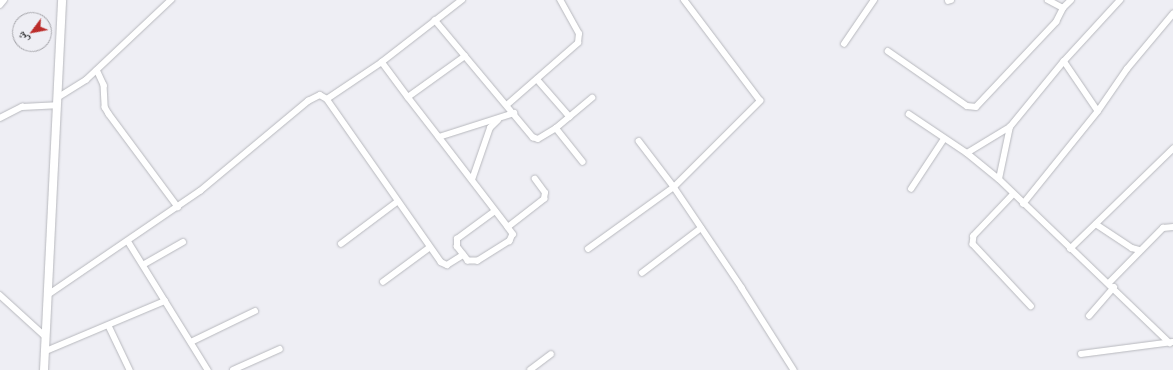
<!DOCTYPE html>
<html>
<head>
<meta charset="utf-8">
<style>
  body { margin:0 }
  #map { position:relative; width:1173px; height:370px; overflow:hidden; background:#eeeef4; font-family:Lato,"Noto Naskh Arabic",sans-serif }
  div>[style] { position:absolute }
  .roads { filter:drop-shadow(0 0 1px #b7b8bd) drop-shadow(0 0 1px #b7b8bd) }
  .street>* { height:5.5px; margin:-2.75px; padding:0 2.75px; transform-origin:2.75px; border-radius:2.75px; background:#fff }
  .secondary>* { height:8px; margin:-4px; padding:0 4px; transform-origin:4px; border-radius:4px; background:#fff }
  span { translate:-50% -50%; white-space:nowrap; text-align:center; line-height:1.15; -webkit-text-stroke:4px #eeeef4; paint-order:stroke }
  .north { position:absolute; left:12px; top:12px; width:40px; height:40px; box-sizing:border-box; background:#eeeef4; border:1px solid #a4a4a9; border-radius:50%; rotate:238deg; font-size:11px; font-weight:700; line-height:16px; text-align:center; color:#353638 }
  .north::after { content:''; display:block; margin:auto; width:14px; height:18px; background:#bb2c2a; clip-path:polygon(50% 0,100% 100%,50% 72%,0 100%) }
</style>
</head>
<body>
<div id="map">
  <div class="roads">
    <div class="street">
      <div style="left:1048px;top:0;width:17px;rotate:28deg"></div>
      <div style="left:948px;top:1px;width:3px;rotate:-18deg"></div>
      <div style="left:0;top:5px;width:6px;rotate:-51deg"></div>
      <div style="left:435px;top:20px;width:153px;rotate:50.1deg"></div>
      <div style="left:533px;top:137px;width:5px;rotate:22deg"></div>
      <div style="left:538px;top:139px;width:21px;rotate:-31deg"></div>
      <div style="left:556px;top:128px;width:47px;rotate:-39.8deg"></div>
      <div style="left:844px;top:44px;width:53px;rotate:-55.7deg"></div>
      <div style="left:888px;top:51px;width:96px;rotate:34.8deg"></div>
      <div style="left:967px;top:106px;width:9px;rotate:6deg"></div>
      <div style="left:976px;top:107px;width:117px;rotate:-46.7deg"></div>
      <div style="left:1056px;top:22px;width:16px;rotate:-63deg"></div>
      <div style="left:1063px;top:8px;width:11px;rotate:-45deg"></div>
      <div style="left:1064px;top:61px;width:60px;rotate:55.8deg"></div>
      <div style="left:382px;top:62px;width:44px;rotate:53.4deg"></div>
      <div style="left:408px;top:97px;width:51px;rotate:52.2deg"></div>
      <div style="left:439px;top:137px;width:113px;rotate:52.5deg"></div>
      <div style="left:508px;top:227px;width:9px;rotate:54deg"></div>
      <div style="left:513px;top:234px;width:8px;rotate:113deg"></div>
      <div style="left:510px;top:241px;width:38px;rotate:148deg"></div>
      <div style="left:478px;top:261px;width:10px;rotate:180deg"></div>
      <div style="left:468px;top:261px;width:18px;rotate:-128deg"></div>
      <div style="left:457px;top:247px;width:8px;rotate:-90deg"></div>
      <div style="left:457px;top:239px;width:47px;rotate:-36.4deg"></div>
      <div style="left:97px;top:70px;width:17px;rotate:65deg"></div>
      <div style="left:104px;top:85px;width:22px;rotate:87deg"></div>
      <div style="left:105px;top:107px;width:8px;rotate:60deg"></div>
      <div style="left:109px;top:114px;width:116px;rotate:53.4deg"></div>
      <div style="left:537px;top:79px;width:50px;rotate:49deg"></div>
      <div style="left:408px;top:97px;width:70px;rotate:-35.7deg"></div>
      <div style="left:57px;top:98px;width:34px;rotate:-32deg"></div>
      <div style="left:86px;top:80px;width:117px;rotate:-43.3deg"></div>
      <div style="left:327px;top:99px;width:66px;rotate:-33.9deg"></div>
      <div style="left:382px;top:62px;width:101px;rotate:-37.8deg"></div>
      <div style="left:508px;top:104px;width:93px;rotate:-41.1deg"></div>
      <div style="left:578px;top:43px;width:9px;rotate:-84deg"></div>
      <div style="left:579px;top:34px;width:39px;rotate:-119deg"></div>
      <div style="left:909px;top:114px;width:70px;rotate:33.9deg"></div>
      <div style="left:967px;top:153px;width:41px;rotate:39.1deg"></div>
      <div style="left:999px;top:179px;width:237px;rotate:43.8deg"></div>
      <div style="left:0;top:118px;width:25px;rotate:-27deg"></div>
      <div style="left:22px;top:107px;width:34px;rotate:-3deg"></div>
      <div style="left:556px;top:128px;width:43px;rotate:51.5deg"></div>
      <div style="left:439px;top:137px;width:79px;rotate:-17.7deg"></div>
      <div style="left:639px;top:141px;width:58px;rotate:52.7deg"></div>
      <div style="left:674px;top:187px;width:122px;rotate:56deg"></div>
      <div style="left:742px;top:288px;width:97px;rotate:57.6deg"></div>
      <div style="left:967px;top:153px;width:50px;rotate:-31.2deg"></div>
      <div style="left:999px;top:179px;width:53px;rotate:-78.1deg"></div>
      <div style="left:1010px;top:127px;width:85px;rotate:-50.7deg"></div>
      <div style="left:1064px;top:61px;width:83px;rotate:-47.4deg"></div>
      <div style="left:472px;top:180px;width:55px;rotate:-70.9deg"></div>
      <div style="left:490px;top:128px;width:11px;rotate:-45deg"></div>
      <div style="left:911px;top:189px;width:60px;rotate:-56.6deg"></div>
      <div style="left:1013px;top:195px;width:57px;rotate:133.6deg"></div>
      <div style="left:974px;top:236px;width:8px;rotate:97deg"></div>
      <div style="left:973px;top:244px;width:85px;rotate:46.9deg"></div>
      <div style="left:1023px;top:204px;width:119px;rotate:-51.1deg"></div>
      <div style="left:1098px;top:111px;width:51px;rotate:-55.4deg"></div>
      <div style="left:1127px;top:69px;width:72px;rotate:-50.1deg"></div>
      <div style="left:1096px;top:224px;width:43px;rotate:33.7deg"></div>
      <div style="left:1132px;top:248px;width:8px;rotate:14deg"></div>
      <div style="left:508px;top:227px;width:46px;rotate:-37.9deg"></div>
      <div style="left:544px;top:199px;width:6px;rotate:-81deg"></div>
      <div style="left:545px;top:193px;width:17px;rotate:-126deg"></div>
      <div style="left:128px;top:241px;width:152px;rotate:58.2deg"></div>
      <div style="left:341px;top:244px;width:70px;rotate:-36.9deg"></div>
      <div style="left:588px;top:249px;width:106px;rotate:-35.8deg"></div>
      <div style="left:674px;top:187px;width:122px;rotate:-45deg"></div>
      <div style="left:760px;top:101px;width:126px;rotate:-127deg"></div>
      <div style="left:1070px;top:249px;width:144px;rotate:-44.2deg"></div>
      <div style="left:143px;top:265px;width:46px;rotate:-29.9deg"></div>
      <div style="left:642px;top:273px;width:74px;rotate:-37.3deg"></div>
      <div style="left:383px;top:282px;width:57px;rotate:-36.5deg"></div>
      <div style="left:1109px;top:283px;width:77px;rotate:-45.5deg"></div>
      <div style="left:1163px;top:228px;width:10px;rotate:-6deg"></div>
      <div style="left:49px;top:294px;width:183px;rotate:-34.3deg"></div>
      <div style="left:200px;top:191px;width:141px;rotate:-39.8deg"></div>
      <div style="left:308px;top:101px;width:13px;rotate:-27deg"></div>
      <div style="left:320px;top:95px;width:8px;rotate:30deg"></div>
      <div style="left:327px;top:99px;width:199px;rotate:55deg"></div>
      <div style="left:441px;top:262px;width:7px;rotate:27deg"></div>
      <div style="left:447px;top:265px;width:19px;rotate:-32deg"></div>
      <div style="left:0;top:295px;width:62px;rotate:42.4deg"></div>
      <div style="left:1089px;top:316px;width:38px;rotate:-49deg"></div>
      <div style="left:109px;top:326px;width:49px;rotate:64.5deg"></div>
      <div style="left:191px;top:342px;width:71px;rotate:-25.8deg"></div>
      <div style="left:46px;top:351px;width:129px;rotate:-22.8deg"></div>
      <div style="left:1081px;top:354px;width:92px;rotate:-7.5deg"></div>
      <div style="left:233px;top:370px;width:51px;rotate:-24.1deg"></div>
      <div style="left:530px;top:370px;width:26px;rotate:-37deg"></div>
    </div>
    <div class="secondary">
      <div style="left:44px;top:370px;width:370px;rotate:-87.2deg"></div>
    </div>
  </div>
  <div class="north">ش</div>
</div>
</body>
</html>
